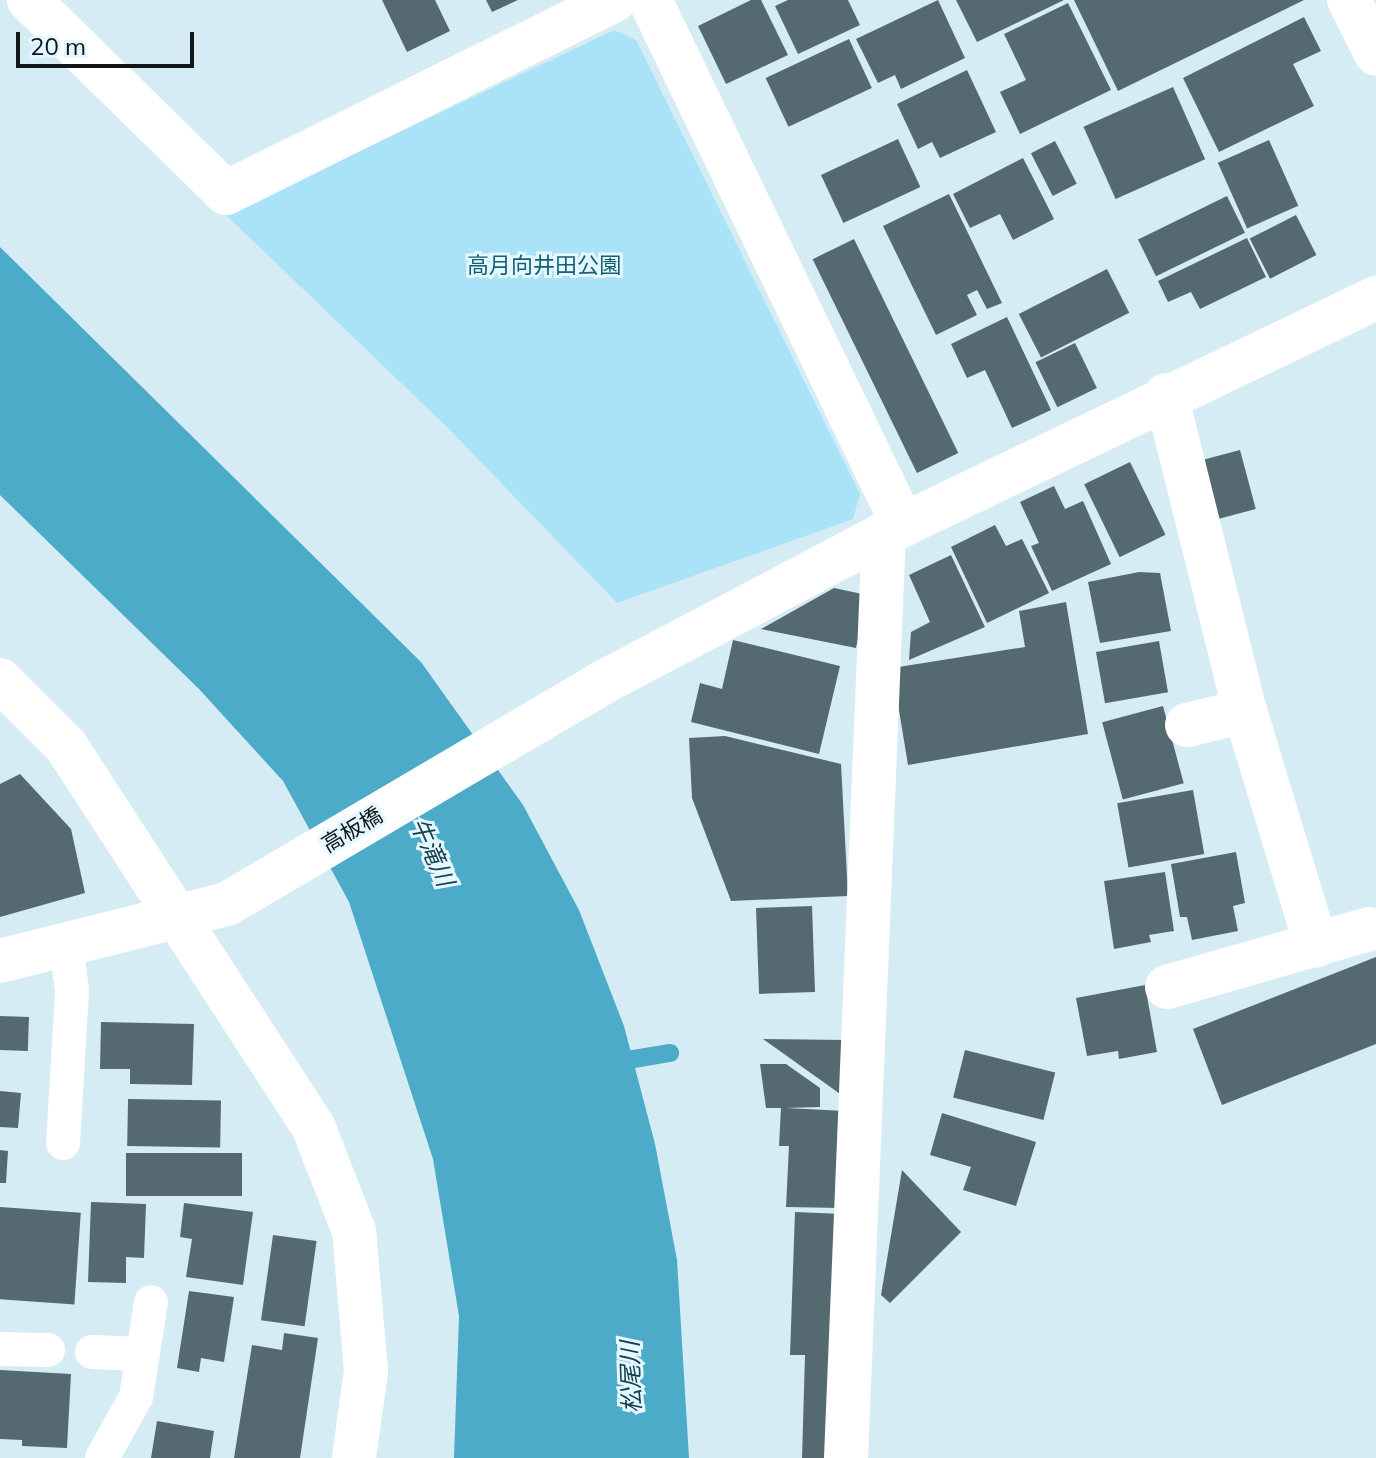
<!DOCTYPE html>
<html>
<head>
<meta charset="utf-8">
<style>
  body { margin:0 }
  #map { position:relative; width:1376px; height:1458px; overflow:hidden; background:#d6ecf4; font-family:Mulish,"Noto Sans JP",sans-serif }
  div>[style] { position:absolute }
  .green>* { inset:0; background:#aae3f8 }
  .water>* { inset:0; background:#4babc8 }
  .stream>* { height:18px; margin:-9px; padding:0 9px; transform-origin:9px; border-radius:9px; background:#4babc8 }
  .building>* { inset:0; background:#556970; transform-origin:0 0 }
  .lane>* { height:34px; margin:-17px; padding:0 17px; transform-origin:17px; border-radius:17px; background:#fff }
  .street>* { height:44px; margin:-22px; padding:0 22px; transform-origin:22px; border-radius:22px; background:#fff }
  span { translate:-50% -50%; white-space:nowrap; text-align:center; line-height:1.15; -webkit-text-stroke:6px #e6f8ff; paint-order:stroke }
  .park-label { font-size:22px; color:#136075 }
  .street-label { font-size:22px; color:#0e1618 }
  .water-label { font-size:24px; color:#16414e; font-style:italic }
  .scale { position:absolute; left:16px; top:32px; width:178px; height:36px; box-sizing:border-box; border:4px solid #0e1618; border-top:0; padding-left:10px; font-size:24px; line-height:28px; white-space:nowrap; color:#0e1618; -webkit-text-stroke:6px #e6f8ff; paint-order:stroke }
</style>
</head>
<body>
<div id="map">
  <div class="green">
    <div style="clip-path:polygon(614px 30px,636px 40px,860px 494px,853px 519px,617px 603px,448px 428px,226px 215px)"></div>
  </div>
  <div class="water">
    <div style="clip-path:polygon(0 247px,421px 662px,523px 805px,579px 910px,624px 1026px,655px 1144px,677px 1260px,689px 1458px,454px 1458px,459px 1316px,433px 1159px,349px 902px,283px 781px,199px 689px,0 495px)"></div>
  </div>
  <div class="stream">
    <div style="left:610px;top:1063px;width:61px;rotate:-9.5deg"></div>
  </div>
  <div class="building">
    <div style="clip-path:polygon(382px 0,435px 0,450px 31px,407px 52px)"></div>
    <div style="clip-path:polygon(486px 0,518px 0,492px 12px)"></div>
    <div style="clip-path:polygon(751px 0,761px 0,788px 55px,726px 84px,698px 26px)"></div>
    <div style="clip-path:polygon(788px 0,848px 0,860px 25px,798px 54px,775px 6px)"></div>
    <div style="clip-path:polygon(938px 0,965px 58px,901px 89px,895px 75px,878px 83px,856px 39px)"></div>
    <div style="clip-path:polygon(956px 0,1064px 0,977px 42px)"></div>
    <div style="clip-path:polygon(1074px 0,1304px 0,1118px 91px)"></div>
    <div style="clip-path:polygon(1068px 3px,1111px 90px,1020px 134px,1000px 92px,1026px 80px,1004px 34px)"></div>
    <div style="clip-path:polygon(1304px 17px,1321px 51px,1293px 64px,1314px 106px,1219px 152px,1183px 78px)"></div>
    <div style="left:849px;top:39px;width:54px;height:92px;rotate:65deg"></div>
    <div style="clip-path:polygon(967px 70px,996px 132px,940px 158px,932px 142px,918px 149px,897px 104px)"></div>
    <div style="left:1173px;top:87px;width:79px;height:98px;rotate:66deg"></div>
    <div style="left:898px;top:139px;width:53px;height:85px;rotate:65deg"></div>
    <div style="left:1269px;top:140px;width:72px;height:56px;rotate:66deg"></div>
    <div style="left:1055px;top:141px;width:48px;height:27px;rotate:63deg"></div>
    <div style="clip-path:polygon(1023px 158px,1054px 219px,1013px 240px,1000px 214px,970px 228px,953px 194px)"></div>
    <div style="clip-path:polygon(949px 194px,1002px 303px,987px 309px,977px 290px,967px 295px,977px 315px,936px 335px,883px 226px)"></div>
    <div style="left:1227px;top:196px;width:41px;height:99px;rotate:64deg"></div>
    <div style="left:1296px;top:215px;width:45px;height:52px;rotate:63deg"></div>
    <div style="clip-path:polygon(1247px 238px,1266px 277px,1200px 309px,1191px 292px,1168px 302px,1158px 281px)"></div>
    <div style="left:854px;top:239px;width:238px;height:46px;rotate:64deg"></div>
    <div style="left:1107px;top:269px;width:49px;height:99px;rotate:63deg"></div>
    <div style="clip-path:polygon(1007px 317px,1051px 410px,1012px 428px,985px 370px,967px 378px,951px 344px)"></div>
    <div style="left:1075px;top:343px;width:50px;height:44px;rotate:64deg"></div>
    <div style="left:1240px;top:450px;width:61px;height:39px;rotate:75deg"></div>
    <div style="left:1130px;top:462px;width:81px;height:51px;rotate:64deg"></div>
    <div style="clip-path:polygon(1054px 486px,1065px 509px,1083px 501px,1111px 564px,1052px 591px,1031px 546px,1039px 543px,1020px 502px)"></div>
    <div style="clip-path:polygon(995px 525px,1006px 546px,1022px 539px,1049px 593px,987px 623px,951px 547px)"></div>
    <div style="clip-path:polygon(951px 555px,985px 627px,909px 660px,911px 632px,930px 622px,909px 575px)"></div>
    <div style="clip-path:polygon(1139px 572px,1160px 573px,1171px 631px,1100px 643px,1088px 582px)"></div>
    <div style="clip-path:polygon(834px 588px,867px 595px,856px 648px,761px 629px)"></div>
    <div style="clip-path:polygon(1066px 602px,1088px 734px,908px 765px,892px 668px,1025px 647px,1019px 611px)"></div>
    <div style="clip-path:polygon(733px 640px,840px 666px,819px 754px,691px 722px,700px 683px,722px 689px)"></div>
    <div style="left:1159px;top:641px;width:52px;height:64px;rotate:80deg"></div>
    <div style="left:1163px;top:706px;width:80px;height:63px;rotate:75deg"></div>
    <div style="clip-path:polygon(725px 736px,841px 764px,848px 896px,731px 901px,692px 798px,689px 738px)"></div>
    <div style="clip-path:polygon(20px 774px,71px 829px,85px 893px,0 917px,0 784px)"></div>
    <div style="left:1193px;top:790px;width:65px;height:77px;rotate:80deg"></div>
    <div style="clip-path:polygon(1236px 852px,1245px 903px,1233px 906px,1238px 931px,1192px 940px,1187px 917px,1180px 917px,1171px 864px)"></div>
    <div style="clip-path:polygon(1165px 872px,1174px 931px,1149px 935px,1151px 942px,1114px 949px,1104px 881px)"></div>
    <div style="left:812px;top:906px;width:86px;height:56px;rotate:88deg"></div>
    <div style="clip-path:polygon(1376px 957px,1376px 1044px,1222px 1105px,1193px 1029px)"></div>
    <div style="clip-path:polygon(1145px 985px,1157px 1052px,1119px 1059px,1118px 1051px,1087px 1056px,1076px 998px)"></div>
    <div style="left:0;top:1016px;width:29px;height:34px;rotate:2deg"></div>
    <div style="clip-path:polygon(101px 1022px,194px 1024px,192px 1085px,130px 1084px,130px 1069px,100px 1069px)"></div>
    <div style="clip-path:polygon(763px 1039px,846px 1040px,843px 1096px)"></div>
    <div style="left:965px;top:1050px;width:93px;height:49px;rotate:14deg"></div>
    <div style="clip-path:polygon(760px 1064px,786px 1064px,820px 1088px,820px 1107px,786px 1108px,845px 1111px,841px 1208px,786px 1207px,789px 1146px,779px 1146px,781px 1108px,766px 1108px)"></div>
    <div style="clip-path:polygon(0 1091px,21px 1093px,18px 1128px,0 1127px)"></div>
    <div style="left:128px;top:1099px;width:93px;height:47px;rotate:1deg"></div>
    <div style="clip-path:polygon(942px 1113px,1036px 1142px,1016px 1206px,963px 1190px,971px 1167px,930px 1155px)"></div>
    <div style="clip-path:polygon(0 1150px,8px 1151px,6px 1183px,0 1183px)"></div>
    <div style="left:126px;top:1153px;width:116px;height:43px"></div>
    <div style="clip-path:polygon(902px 1170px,961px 1232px,890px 1303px,881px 1295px)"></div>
    <div style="clip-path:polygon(91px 1202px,146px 1204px,144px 1258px,126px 1257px,126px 1283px,88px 1282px)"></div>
    <div style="clip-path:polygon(184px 1203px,253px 1212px,243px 1285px,186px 1277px,192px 1239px,180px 1237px)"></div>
    <div style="left:0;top:1207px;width:81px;height:92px;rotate:4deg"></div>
    <div style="clip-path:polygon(795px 1212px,843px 1214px,836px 1458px,802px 1458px,805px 1355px,790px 1355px)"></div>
    <div style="left:273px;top:1235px;width:44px;height:86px;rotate:8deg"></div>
    <div style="clip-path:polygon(189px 1291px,234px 1297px,224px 1362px,201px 1358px,199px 1372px,177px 1368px)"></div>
    <div style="clip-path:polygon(284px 1333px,318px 1338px,300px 1458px,234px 1458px,252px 1345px,282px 1350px)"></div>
    <div style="clip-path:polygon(0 1370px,71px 1374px,67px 1448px,22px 1446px,22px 1440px,0 1439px)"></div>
    <div style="clip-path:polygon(157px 1421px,214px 1431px,210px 1458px,151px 1458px)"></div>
  </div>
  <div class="lane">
    <div style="left:63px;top:1143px;width:153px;rotate:-86.6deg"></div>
    <div style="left:72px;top:990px;width:46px;rotate:-97.4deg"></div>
    <div style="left:0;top:1349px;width:48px;rotate:1.2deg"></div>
    <div style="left:92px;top:1352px;width:51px;rotate:2.2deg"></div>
    <div style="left:102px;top:1458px;width:70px;rotate:-60.9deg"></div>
    <div style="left:136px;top:1397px;width:96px;rotate:-81deg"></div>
  </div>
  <div class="street">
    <div style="left:29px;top:0;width:276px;rotate:44.4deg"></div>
    <div style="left:226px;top:193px;width:433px;rotate:-26.4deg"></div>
    <div style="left:650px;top:0;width:583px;rotate:64.27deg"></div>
    <div style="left:1349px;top:0;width:60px;rotate:63.4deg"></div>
    <div style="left:1166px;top:395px;width:326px;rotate:76deg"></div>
    <div style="left:1245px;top:711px;width:245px;rotate:73.1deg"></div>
    <div style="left:0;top:680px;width:93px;rotate:45deg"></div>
    <div style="left:66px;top:746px;width:453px;rotate:57deg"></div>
    <div style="left:313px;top:1126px;width:113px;rotate:68.7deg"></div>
    <div style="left:354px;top:1231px;width:141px;rotate:85.1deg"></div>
    <div style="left:366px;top:1371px;width:88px;rotate:97.9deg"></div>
    <div style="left:1187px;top:725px;width:60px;rotate:-13.6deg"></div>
    <div style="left:0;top:961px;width:234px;rotate:-14.1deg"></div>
    <div style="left:227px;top:904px;width:433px;rotate:-30.5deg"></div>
    <div style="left:600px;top:684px;width:321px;rotate:-27.8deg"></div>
    <div style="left:884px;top:534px;width:546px;rotate:-25.63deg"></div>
    <div style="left:1167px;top:987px;width:210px;rotate:-16deg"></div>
    <div style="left:846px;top:1458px;width:925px;rotate:-87.65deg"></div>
  </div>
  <div class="park-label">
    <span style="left:544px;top:266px">高月向井田公園</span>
  </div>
  <div class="street-label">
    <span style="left:352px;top:830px;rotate:-31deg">高板橋</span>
  </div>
  <div class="water-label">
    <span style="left:432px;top:852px;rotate:66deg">牛滝川</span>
    <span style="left:631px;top:1377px;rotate:-92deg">松尾川</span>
  </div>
  <div class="scale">20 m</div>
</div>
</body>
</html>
